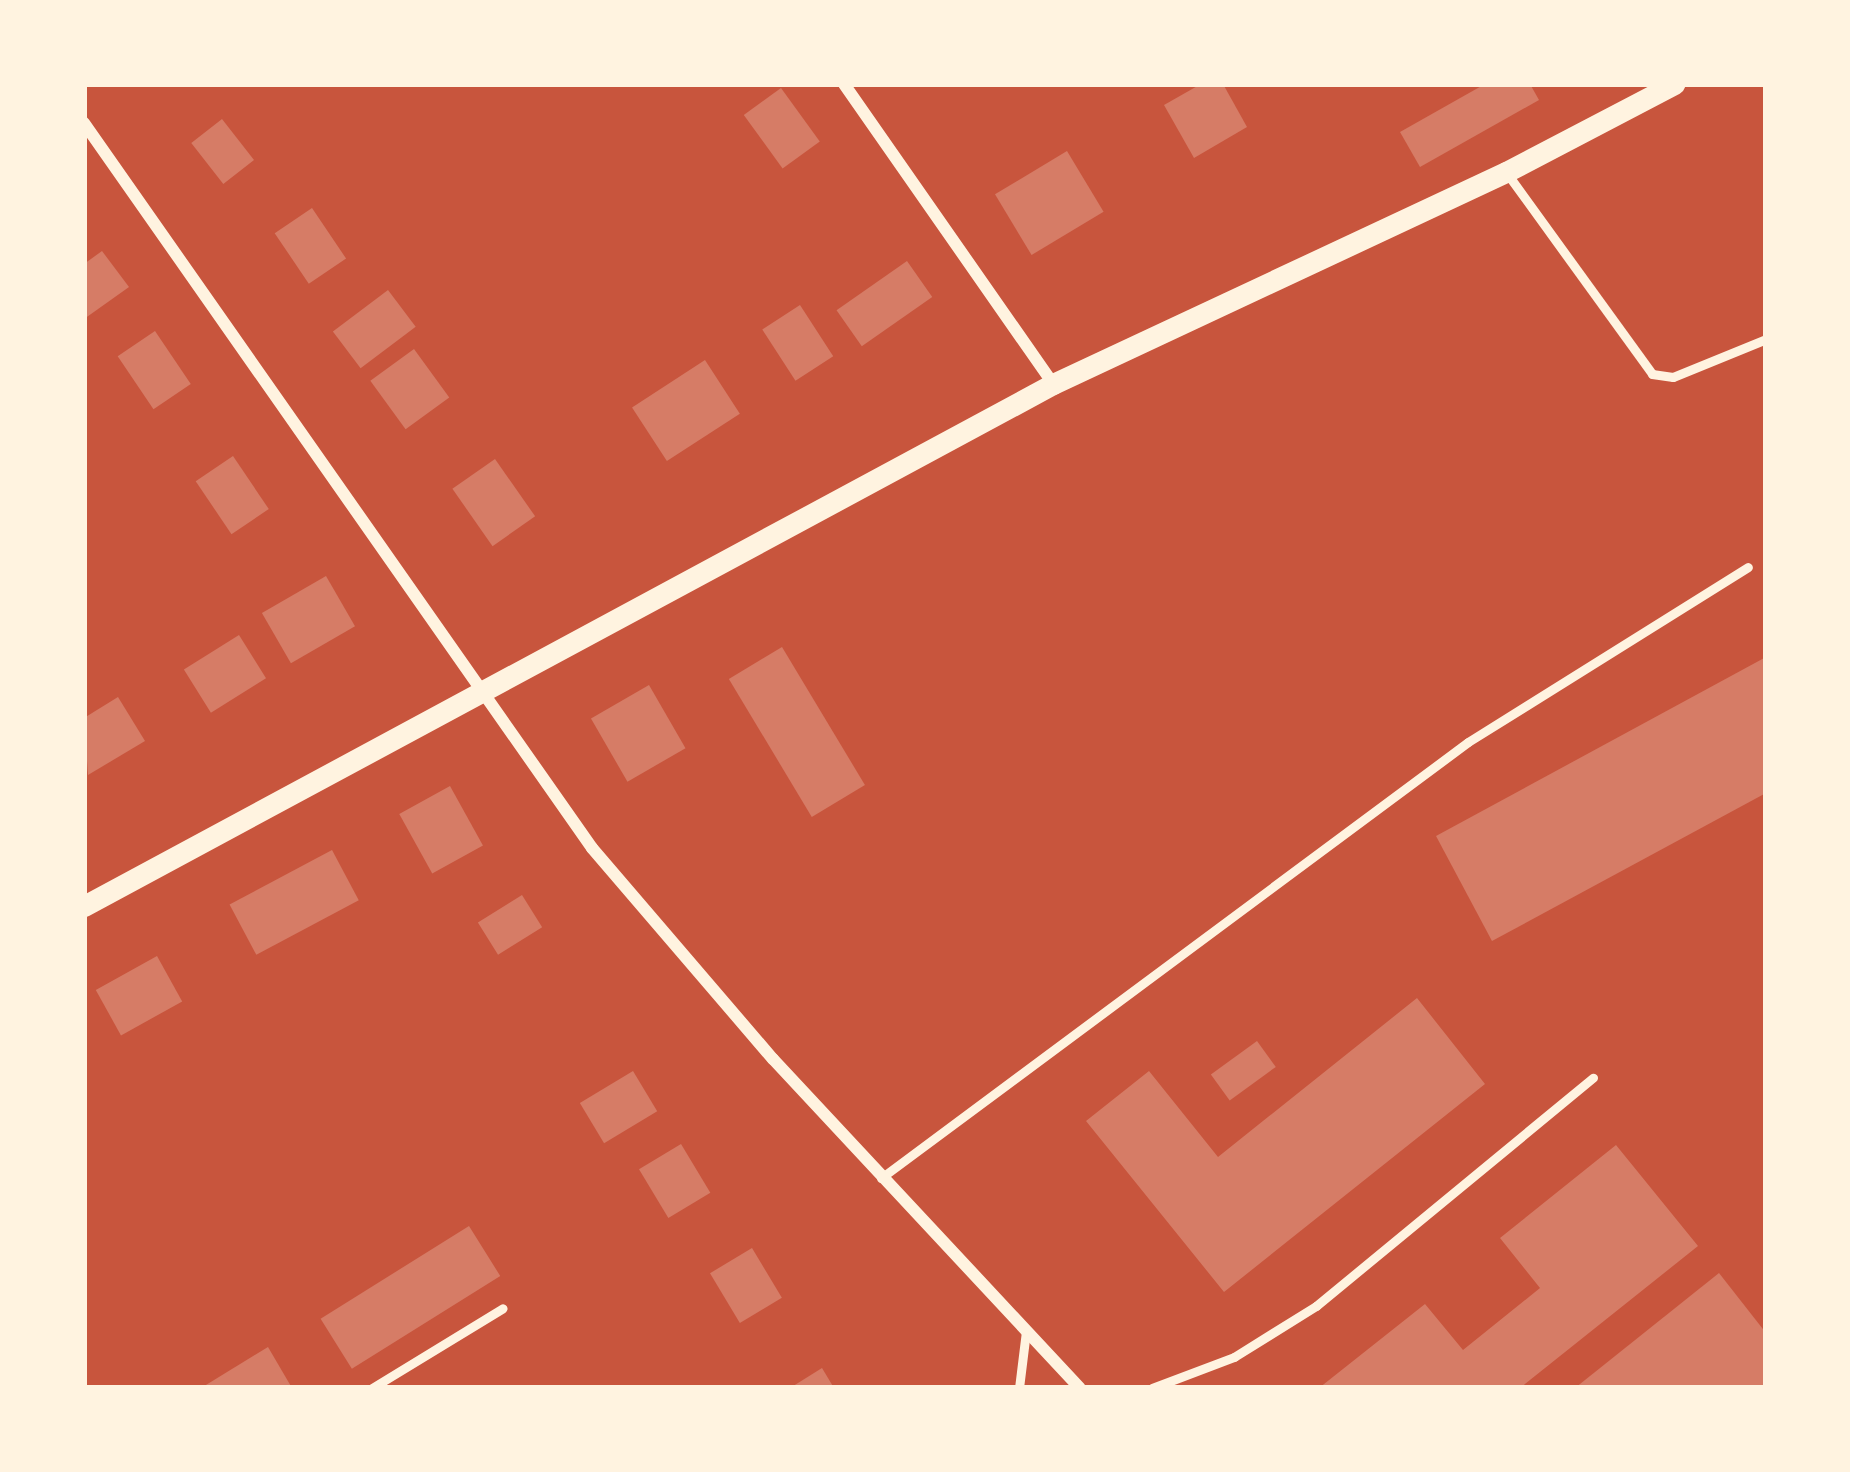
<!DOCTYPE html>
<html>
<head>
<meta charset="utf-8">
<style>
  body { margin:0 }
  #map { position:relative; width:1850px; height:1472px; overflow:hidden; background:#c8553d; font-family:"Exo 2",sans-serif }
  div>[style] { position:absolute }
  .building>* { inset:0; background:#d67c66; transform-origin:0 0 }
  .service>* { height:9px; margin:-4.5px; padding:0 4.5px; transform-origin:4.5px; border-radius:4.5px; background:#fff3e0 }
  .minor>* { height:12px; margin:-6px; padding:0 6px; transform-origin:6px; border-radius:6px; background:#fff3e0 }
  .tertiary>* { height:21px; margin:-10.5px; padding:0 10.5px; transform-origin:10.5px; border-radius:10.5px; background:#fff3e0 }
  span { translate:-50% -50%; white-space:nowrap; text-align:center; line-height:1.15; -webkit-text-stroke:9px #fff3e0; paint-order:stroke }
  .frame { position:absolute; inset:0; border:87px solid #fff3e0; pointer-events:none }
</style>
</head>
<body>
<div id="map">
  <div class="building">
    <div style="clip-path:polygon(1201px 84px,1223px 84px,1247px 127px,1194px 158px,1164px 105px)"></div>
    <div style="clip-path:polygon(1485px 84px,1530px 84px,1539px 100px,1420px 167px,1400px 132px)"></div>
    <div style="left:781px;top:88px;width:66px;height:46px;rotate:54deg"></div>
    <div style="left:222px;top:119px;width:52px;height:39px;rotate:52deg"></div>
    <div style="left:1067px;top:151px;width:71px;height:84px;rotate:59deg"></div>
    <div style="left:312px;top:208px;width:61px;height:45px;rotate:56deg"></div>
    <div style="clip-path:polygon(102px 251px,129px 287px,84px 319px,84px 264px)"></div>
    <div style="left:907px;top:261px;width:44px;height:86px;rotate:55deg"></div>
    <div style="left:388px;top:290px;width:46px;height:69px;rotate:53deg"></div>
    <div style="left:800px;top:305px;width:61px;height:45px;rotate:57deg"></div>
    <div style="left:155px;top:331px;width:64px;height:45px;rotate:56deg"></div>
    <div style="left:414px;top:349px;width:60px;height:54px;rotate:54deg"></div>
    <div style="left:705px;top:360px;width:64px;height:87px;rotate:57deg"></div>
    <div style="left:233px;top:456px;width:64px;height:45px;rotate:56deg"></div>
    <div style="left:495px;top:459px;width:70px;height:52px;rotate:55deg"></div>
    <div style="left:326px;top:576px;width:58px;height:74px;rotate:60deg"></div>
    <div style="left:239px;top:635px;width:51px;height:65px;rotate:58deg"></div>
    <div style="left:782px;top:647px;width:161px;height:62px;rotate:59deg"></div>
    <div style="clip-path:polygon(1766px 657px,1766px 793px,1492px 941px,1436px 836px)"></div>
    <div style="left:649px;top:685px;width:73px;height:67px;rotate:60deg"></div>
    <div style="clip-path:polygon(118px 697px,145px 741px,88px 775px,84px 718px)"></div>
    <div style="left:450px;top:786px;width:68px;height:58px;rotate:61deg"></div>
    <div style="left:332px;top:850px;width:57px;height:116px;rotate:62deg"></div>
    <div style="left:522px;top:895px;width:38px;height:52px;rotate:58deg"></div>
    <div style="left:157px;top:956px;width:52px;height:70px;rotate:61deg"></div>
    <div style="clip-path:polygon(1417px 998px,1485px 1084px,1224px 1292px,1086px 1121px,1149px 1071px,1218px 1157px)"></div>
    <div style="left:1257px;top:1041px;width:32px;height:57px;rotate:54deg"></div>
    <div style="left:633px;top:1071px;width:47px;height:62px;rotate:59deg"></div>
    <div style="left:681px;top:1144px;width:57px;height:49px;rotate:59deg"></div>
    <div style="clip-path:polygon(1616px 1145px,1698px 1246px,1520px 1388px,1319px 1388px,1425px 1304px,1463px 1350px,1540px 1288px,1500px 1238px)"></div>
    <div style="left:469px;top:1226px;width:59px;height:175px;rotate:58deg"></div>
    <div style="left:752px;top:1248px;width:58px;height:49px;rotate:59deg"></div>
    <div style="clip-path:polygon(1719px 1273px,1766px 1333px,1766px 1388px,1575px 1388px)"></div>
    <div style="clip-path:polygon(268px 1347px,292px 1388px,201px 1388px)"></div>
    <div style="clip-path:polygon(822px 1368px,834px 1388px,790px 1388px)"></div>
  </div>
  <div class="service">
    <div style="left:1506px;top:172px;width:249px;rotate:54.1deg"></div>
    <div style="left:1652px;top:374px;width:21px;rotate:8deg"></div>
    <div style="left:1673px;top:377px;width:100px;rotate:-22.2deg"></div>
    <div style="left:881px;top:1178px;width:731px;rotate:-36.6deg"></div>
    <div style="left:1468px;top:742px;width:330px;rotate:-32deg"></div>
    <div style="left:372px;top:1388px;width:153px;rotate:-31.4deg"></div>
    <div style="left:1019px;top:1388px;width:57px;rotate:-83deg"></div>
    <div style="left:1152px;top:1388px;width:88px;rotate:-20.7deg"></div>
    <div style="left:1234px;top:1357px;width:97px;rotate:-31.9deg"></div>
    <div style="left:1316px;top:1306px;width:359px;rotate:-39.5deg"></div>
  </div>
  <div class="minor">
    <div style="left:844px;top:84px;width:366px;rotate:55.1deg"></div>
    <div style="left:84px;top:123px;width:885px;rotate:54.98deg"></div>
    <div style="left:592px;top:848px;width:278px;rotate:49.4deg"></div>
    <div style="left:773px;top:1059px;width:450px;rotate:47deg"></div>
  </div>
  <div class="tertiary">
    <div style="left:84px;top:906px;width:1101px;rotate:-28.31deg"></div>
    <div style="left:1053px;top:384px;width:500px;rotate:-25.08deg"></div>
    <div style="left:1506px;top:172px;width:190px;rotate:-27.6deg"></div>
  </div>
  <div class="frame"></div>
</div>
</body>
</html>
